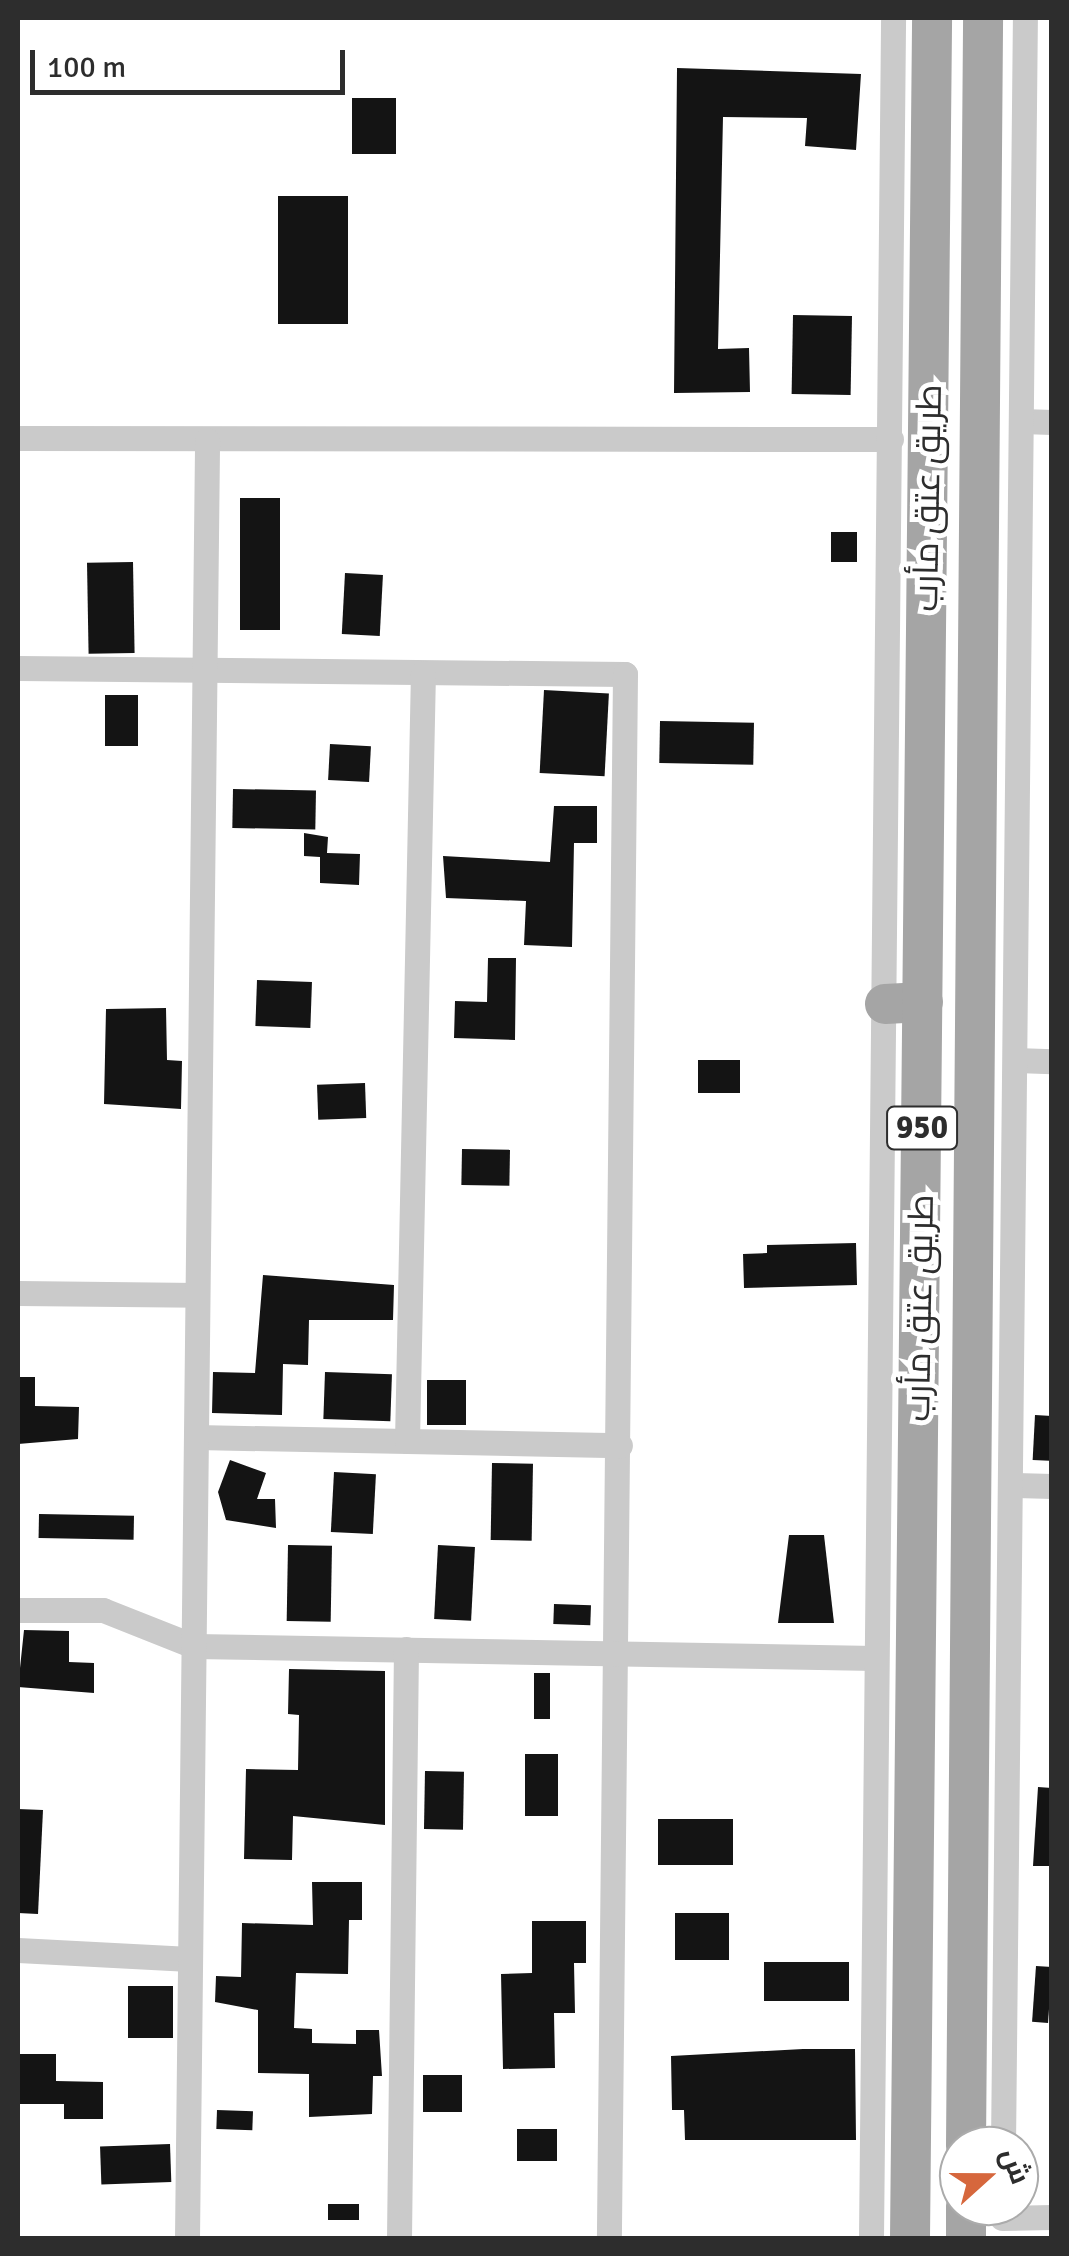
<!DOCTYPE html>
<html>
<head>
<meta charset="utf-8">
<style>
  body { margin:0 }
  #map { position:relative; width:1069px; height:2256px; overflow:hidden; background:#fff; font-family:Signika,Cairo,sans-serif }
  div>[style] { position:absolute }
  .building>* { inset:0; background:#141414; transform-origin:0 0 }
  .street>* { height:25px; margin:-12.5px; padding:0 12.5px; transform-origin:12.5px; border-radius:12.5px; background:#cacaca }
  .primary>* { height:40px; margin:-20px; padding:0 20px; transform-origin:20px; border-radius:20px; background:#a5a5a5 }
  span { translate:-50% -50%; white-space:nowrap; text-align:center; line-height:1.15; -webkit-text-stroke:10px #fff; paint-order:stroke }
  .shield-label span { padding:2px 8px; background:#fff; border:2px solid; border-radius:8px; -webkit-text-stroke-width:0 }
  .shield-label { font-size:32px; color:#2d2d2d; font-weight:700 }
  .street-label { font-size:35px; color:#2d2d2d }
  .frame { position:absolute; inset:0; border:20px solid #2d2d2d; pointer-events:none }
  .north { position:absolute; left:939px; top:2126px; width:100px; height:100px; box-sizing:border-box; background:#fff; border:2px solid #ababab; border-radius:50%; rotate:69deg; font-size:28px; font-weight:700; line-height:40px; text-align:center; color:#2d2d2d }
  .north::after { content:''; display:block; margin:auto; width:35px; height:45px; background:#d6673d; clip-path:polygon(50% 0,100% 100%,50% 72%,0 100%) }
  .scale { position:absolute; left:30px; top:50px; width:315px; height:45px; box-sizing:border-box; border:5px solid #2d2d2d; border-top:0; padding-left:12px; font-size:30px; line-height:35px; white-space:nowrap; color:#2d2d2d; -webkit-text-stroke:8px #fff; paint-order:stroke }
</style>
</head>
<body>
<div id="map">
  <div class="building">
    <div style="clip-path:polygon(677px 68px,861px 74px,856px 150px,805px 146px,807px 118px,723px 117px,718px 349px,749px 348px,750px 392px,674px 393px)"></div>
    <div style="left:352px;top:98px;width:44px;height:56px"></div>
    <div style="left:278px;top:196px;width:70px;height:128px"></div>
    <div style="left:793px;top:315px;width:59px;height:79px;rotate:1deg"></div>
    <div style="left:240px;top:498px;width:40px;height:132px"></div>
    <div style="left:831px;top:532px;width:26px;height:30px"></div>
    <div style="left:133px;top:562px;width:91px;height:46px;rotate:89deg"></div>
    <div style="left:345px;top:573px;width:38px;height:61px;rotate:3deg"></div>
    <div style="left:544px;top:690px;width:65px;height:83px;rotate:3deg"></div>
    <div style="left:105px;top:695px;width:33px;height:51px"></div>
    <div style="left:660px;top:721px;width:94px;height:42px;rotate:1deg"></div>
    <div style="left:330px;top:744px;width:41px;height:36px;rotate:3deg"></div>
    <div style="left:233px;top:789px;width:83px;height:39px;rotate:1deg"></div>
    <div style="clip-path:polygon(554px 806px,597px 806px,597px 843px,574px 843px,572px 947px,524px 945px,526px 901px,446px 898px,443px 856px,550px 862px)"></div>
    <div style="clip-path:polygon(304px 833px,328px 837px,327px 853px,360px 854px,359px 885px,320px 883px,320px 857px,304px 856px)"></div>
    <div style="clip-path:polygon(488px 958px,516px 958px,515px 1040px,454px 1038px,455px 1001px,487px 1002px)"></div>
    <div style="left:257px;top:980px;width:55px;height:46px;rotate:2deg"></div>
    <div style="clip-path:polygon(166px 1008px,167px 1060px,182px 1061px,181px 1109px,104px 1104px,106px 1009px)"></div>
    <div style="left:698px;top:1060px;width:42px;height:33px"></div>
    <div style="left:365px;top:1083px;width:35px;height:48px;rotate:88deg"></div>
    <div style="left:462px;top:1149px;width:48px;height:36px;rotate:1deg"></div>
    <div style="clip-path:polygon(856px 1243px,857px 1285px,744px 1288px,743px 1254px,767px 1253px,767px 1245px)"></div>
    <div style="clip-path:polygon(263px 1275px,394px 1285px,393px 1320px,309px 1320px,308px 1365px,283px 1364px,282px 1415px,212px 1413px,213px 1372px,255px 1373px)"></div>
    <div style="left:325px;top:1372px;width:67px;height:47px;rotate:2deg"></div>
    <div style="clip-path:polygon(18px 1377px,35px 1377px,35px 1406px,79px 1407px,78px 1439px,18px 1444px)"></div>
    <div style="left:427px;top:1380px;width:39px;height:45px"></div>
    <div style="left:1035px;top:1415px;width:17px;height:45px;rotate:3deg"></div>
    <div style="clip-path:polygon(230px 1460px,266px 1473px,257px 1499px,275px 1499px,276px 1528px,226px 1520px,218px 1492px)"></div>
    <div style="left:492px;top:1463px;width:41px;height:77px;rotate:1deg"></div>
    <div style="left:334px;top:1472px;width:42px;height:60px;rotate:3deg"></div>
    <div style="left:39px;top:1514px;width:95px;height:24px;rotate:1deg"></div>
    <div style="clip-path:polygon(789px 1535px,824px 1535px,834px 1623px,778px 1623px)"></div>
    <div style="left:288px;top:1545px;width:44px;height:76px;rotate:1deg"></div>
    <div style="left:438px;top:1545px;width:37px;height:74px;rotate:3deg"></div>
    <div style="left:554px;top:1604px;width:37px;height:20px;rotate:2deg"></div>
    <div style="clip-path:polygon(24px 1630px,69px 1631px,69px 1662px,94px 1663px,94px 1693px,18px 1687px)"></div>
    <div style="clip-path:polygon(289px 1669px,385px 1671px,385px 1825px,293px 1816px,292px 1860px,244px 1859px,246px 1769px,298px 1770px,299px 1715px,288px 1714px)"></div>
    <div style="left:534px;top:1673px;width:16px;height:46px"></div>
    <div style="left:525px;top:1754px;width:33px;height:62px"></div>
    <div style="left:425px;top:1771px;width:39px;height:58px;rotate:1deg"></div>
    <div style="clip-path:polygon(1038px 1787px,1052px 1788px,1052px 1866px,1033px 1866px)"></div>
    <div style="clip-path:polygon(18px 1809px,43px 1810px,38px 1914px,18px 1913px)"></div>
    <div style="left:733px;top:1819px;width:46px;height:75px;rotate:90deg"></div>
    <div style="clip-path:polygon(312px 1882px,362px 1882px,362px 1920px,349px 1920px,348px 1974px,296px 1973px,294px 2028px,312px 2029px,312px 2043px,356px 2044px,356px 2030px,379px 2030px,382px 2076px,373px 2076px,372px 2114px,309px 2117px,309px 2074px,258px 2073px,258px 2010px,215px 2002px,216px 1976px,241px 1977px,242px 1923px,313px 1925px)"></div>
    <div style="left:729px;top:1913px;width:47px;height:54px;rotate:90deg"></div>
    <div style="clip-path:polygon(532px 1921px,586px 1921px,586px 1963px,574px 1963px,575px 2013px,554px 2013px,555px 2068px,503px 2069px,501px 1974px,532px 1973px)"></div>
    <div style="left:764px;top:1962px;width:85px;height:39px"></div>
    <div style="left:1036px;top:1966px;width:16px;height:56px;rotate:4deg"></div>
    <div style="left:128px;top:1986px;width:45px;height:52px"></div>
    <div style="clip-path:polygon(803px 2049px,855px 2049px,856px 2140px,685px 2140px,684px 2110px,672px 2110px,671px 2056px)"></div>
    <div style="clip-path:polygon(18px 2054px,56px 2054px,56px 2081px,103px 2082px,103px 2119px,64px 2119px,64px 2104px,18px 2104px)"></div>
    <div style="left:423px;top:2075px;width:39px;height:37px"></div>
    <div style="left:217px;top:2110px;width:36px;height:19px;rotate:2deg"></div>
    <div style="left:517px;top:2129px;width:40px;height:32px"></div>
    <div style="left:170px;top:2144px;width:38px;height:70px;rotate:88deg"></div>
    <div style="left:328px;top:2204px;width:31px;height:16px"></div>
  </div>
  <div class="street">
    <div style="left:1021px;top:421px;width:31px;rotate:2deg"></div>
    <div style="left:18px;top:438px;width:873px;rotate:0.07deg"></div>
    <div style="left:18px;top:668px;width:607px;rotate:0.57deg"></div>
    <div style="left:625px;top:674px;width:1564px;rotate:90.59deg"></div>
    <div style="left:1015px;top:1060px;width:37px;rotate:2deg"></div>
    <div style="left:18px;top:1293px;width:179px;rotate:0.6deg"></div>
    <div style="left:196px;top:1437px;width:424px;rotate:1.1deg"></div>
    <div style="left:407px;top:1441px;width:768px;rotate:-88.81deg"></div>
    <div style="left:1012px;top:1485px;width:40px;rotate:1.4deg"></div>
    <div style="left:18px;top:1610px;width:85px"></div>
    <div style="left:103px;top:1610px;width:98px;rotate:21.6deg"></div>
    <div style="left:194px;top:1646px;width:681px;rotate:1.01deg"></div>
    <div style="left:18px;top:1950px;width:172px;rotate:3deg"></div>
    <div style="left:1003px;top:2146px;width:2128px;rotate:-89.41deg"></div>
    <div style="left:1002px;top:2218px;width:50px;rotate:-1.1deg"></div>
    <div style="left:187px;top:2238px;width:1798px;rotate:-89.36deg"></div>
    <div style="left:399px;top:2238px;width:589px;rotate:-89.32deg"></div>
    <div style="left:871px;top:2238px;width:2220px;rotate:-89.43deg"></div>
  </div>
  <div class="primary">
    <div style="left:885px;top:1004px;width:38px;rotate:-3deg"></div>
    <div style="left:966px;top:2146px;width:2128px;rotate:-89.54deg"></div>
    <div style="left:910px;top:2238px;width:2220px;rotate:-89.43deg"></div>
    <div style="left:966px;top:2238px;width:32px;rotate:-90deg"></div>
  </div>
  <div class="shield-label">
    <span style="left:922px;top:1128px">950</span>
  </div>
  <div class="street-label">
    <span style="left:928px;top:498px;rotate:-89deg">طريق عتق مأرب</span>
    <span style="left:920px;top:1308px;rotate:-89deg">طريق عتق مأرب</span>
  </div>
  <div class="frame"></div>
  <div class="north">ش</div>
  <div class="scale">100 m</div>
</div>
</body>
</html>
